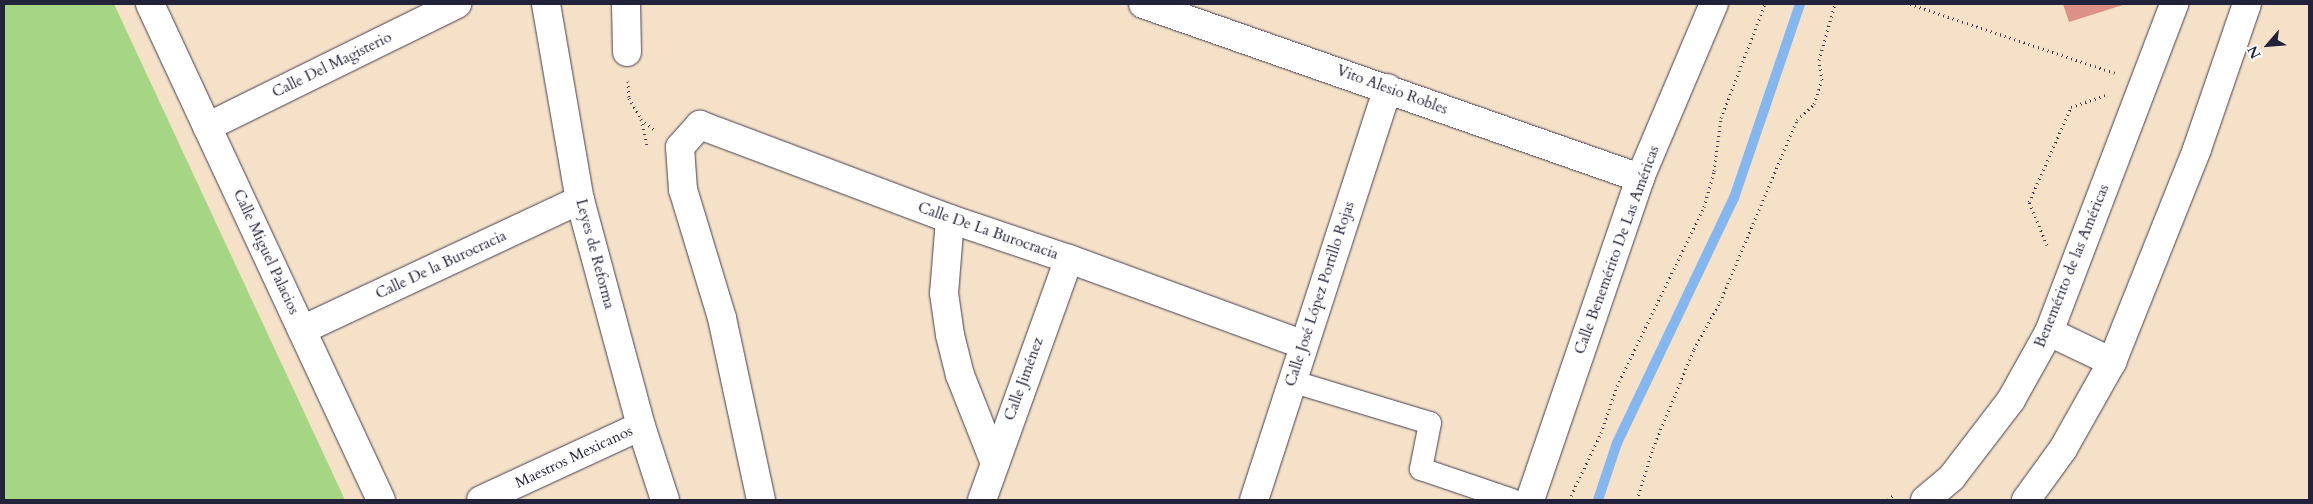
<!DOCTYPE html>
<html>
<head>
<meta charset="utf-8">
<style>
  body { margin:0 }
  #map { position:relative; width:2313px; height:504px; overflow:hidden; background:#f5e1c8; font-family:Cardo,serif }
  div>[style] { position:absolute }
  .green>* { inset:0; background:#a5d684 }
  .stream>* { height:10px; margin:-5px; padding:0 5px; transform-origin:5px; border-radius:5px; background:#84b6f0 }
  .building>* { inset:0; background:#db9185 }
  .path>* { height:3px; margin-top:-1.5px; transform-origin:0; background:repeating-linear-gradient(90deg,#423f50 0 1px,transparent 0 5px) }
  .roads { filter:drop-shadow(0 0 1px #423f50) drop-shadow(0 0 1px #423f50) }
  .pedestrian>* { height:22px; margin:-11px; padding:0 11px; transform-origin:11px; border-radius:11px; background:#fff }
  .minor>* { height:28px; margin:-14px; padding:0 14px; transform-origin:14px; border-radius:14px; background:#fff }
  .tertiary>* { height:28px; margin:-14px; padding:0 14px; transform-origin:14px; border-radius:14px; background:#fff }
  span { translate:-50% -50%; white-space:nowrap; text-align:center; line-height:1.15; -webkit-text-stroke:4px #fff; paint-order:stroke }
  .street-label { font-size:15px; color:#22223b }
  .frame { position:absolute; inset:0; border:5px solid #22223b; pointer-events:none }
  .north { position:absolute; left:2243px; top:20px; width:50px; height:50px; -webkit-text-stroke:4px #fff; paint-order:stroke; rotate:243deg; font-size:14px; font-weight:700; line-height:20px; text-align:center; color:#22223b }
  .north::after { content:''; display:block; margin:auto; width:18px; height:22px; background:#22223b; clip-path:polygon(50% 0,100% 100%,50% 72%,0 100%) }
</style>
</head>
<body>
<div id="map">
  <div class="green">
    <div style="clip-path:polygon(4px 4px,114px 4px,345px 500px,4px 500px)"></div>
  </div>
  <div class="stream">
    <div style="left:1598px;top:500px;width:60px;rotate:-71.6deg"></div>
    <div style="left:1617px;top:443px;width:272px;rotate:-64.5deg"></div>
    <div style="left:1734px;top:198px;width:205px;rotate:-71.2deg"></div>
  </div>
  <div class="building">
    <div style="clip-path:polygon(2063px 4px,2126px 4px,2069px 22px)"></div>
  </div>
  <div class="path">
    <div style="left:1910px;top:4px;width:216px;rotate:18.6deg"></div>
    <div style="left:628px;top:81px;width:17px;rotate:87deg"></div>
    <div style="left:629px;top:98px;width:24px;rotate:60deg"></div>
    <div style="left:641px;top:119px;width:18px;rotate:38deg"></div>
    <div style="left:641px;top:119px;width:27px;rotate:77deg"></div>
    <div style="left:2047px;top:245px;width:47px;rotate:-112.7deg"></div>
    <div style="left:2029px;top:202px;width:104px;rotate:-66.1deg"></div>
    <div style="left:2071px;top:107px;width:36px;rotate:-19deg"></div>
    <div style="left:1569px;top:500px;width:74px;rotate:-64.5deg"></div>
    <div style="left:1601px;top:433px;width:50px;rotate:-71.2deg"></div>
    <div style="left:1617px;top:386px;width:199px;rotate:-64.1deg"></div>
    <div style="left:1704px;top:207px;width:37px;rotate:-74deg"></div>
    <div style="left:1714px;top:171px;width:53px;rotate:-82.5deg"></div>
    <div style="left:1721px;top:118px;width:122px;rotate:-68.9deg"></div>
    <div style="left:1637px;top:500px;width:54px;rotate:-72.9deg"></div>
    <div style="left:1653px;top:448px;width:107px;rotate:-67.5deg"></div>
    <div style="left:1694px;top:349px;width:54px;rotate:-61deg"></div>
    <div style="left:1720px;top:302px;width:198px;rotate:-67.1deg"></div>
    <div style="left:1797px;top:120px;width:23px;rotate:-43deg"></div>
    <div style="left:1814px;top:104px;width:25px;rotate:-72deg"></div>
    <div style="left:1822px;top:80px;width:20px;rotate:-99deg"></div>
    <div style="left:1819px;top:60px;width:58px;rotate:-74.1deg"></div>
    <div style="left:1888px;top:500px;width:9px;rotate:-41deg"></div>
  </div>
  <div class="roads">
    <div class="pedestrian">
      <div style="left:1291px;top:381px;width:145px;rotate:16.8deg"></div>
      <div style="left:1430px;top:423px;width:47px;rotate:101.1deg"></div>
      <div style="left:1421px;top:469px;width:96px;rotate:18.8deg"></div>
    </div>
    <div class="minor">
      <div style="left:150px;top:4px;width:547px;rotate:65.03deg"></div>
      <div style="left:626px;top:4px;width:48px;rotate:88.8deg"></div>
      <div style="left:1143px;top:4px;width:527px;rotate:19.3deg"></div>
      <div style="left:207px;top:127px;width:279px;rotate:-26.2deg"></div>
      <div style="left:950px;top:219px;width:74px;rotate:94.6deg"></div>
      <div style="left:944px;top:293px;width:42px;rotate:81.9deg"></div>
      <div style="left:950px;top:335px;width:41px;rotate:76deg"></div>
      <div style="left:960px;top:375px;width:92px;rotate:68.4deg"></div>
      <div style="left:302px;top:330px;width:307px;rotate:-25.1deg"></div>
      <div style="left:481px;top:500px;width:176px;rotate:-24.8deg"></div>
      <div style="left:761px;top:500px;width:186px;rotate:-102.1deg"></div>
      <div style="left:722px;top:318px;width:134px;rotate:-106.9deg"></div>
      <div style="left:683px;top:190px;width:43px;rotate:-94deg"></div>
      <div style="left:680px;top:147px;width:30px;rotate:-48deg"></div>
      <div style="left:700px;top:125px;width:267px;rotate:20.6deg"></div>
      <div style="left:950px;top:219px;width:126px;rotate:18.6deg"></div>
      <div style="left:1069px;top:259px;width:250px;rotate:20.1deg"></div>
      <div style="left:982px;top:500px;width:256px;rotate:-70.2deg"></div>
      <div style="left:1254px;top:500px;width:433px;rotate:-72deg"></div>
      <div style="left:1530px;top:500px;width:340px;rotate:-71.1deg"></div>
      <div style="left:1640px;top:178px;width:189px;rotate:-67deg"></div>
    </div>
    <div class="tertiary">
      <div style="left:546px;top:4px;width:199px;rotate:80.2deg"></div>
      <div style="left:580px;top:200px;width:234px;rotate:74.9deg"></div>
      <div style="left:641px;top:426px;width:78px;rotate:72deg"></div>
      <div style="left:2049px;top:332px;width:70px;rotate:25.5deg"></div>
      <div style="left:1925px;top:500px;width:35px;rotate:-40deg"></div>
      <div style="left:1952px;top:477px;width:97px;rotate:-52.5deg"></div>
      <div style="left:2011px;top:400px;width:78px;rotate:-60.8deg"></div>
      <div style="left:2049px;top:332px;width:351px;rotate:-69.1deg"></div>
      <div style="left:2026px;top:500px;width:63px;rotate:-54deg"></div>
      <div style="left:2063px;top:449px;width:100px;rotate:-60.6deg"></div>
      <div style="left:2112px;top:362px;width:229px;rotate:-68.2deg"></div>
      <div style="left:2197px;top:149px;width:153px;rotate:-71deg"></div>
    </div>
  </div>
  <div class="street-label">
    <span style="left:332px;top:65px;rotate:-26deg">Calle Del Magisterio</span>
    <span style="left:1392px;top:90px;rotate:20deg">Vito Alesio Robles</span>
    <span style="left:988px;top:231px;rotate:19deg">Calle De La Burocracia</span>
    <span style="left:1617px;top:250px;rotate:-70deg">Calle Benemérito De Las Américas</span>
    <span style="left:266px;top:252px;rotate:65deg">Calle Miguel Palacios</span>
    <span style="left:595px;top:254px;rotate:75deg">Leyes de Reforma</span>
    <span style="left:441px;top:265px;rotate:-25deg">Calle De la Burocracia</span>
    <span style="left:2072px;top:266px;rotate:-68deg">Benemérito de las Américas</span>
    <span style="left:1320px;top:294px;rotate:-72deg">Calle José López Portillo Rojas</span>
    <span style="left:1024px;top:379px;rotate:-70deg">Calle Jiménez</span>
    <span style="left:574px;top:457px;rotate:-25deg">Maestros Mexicanos</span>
  </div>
  <div class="frame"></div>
  <div class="north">N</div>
</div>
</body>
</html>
